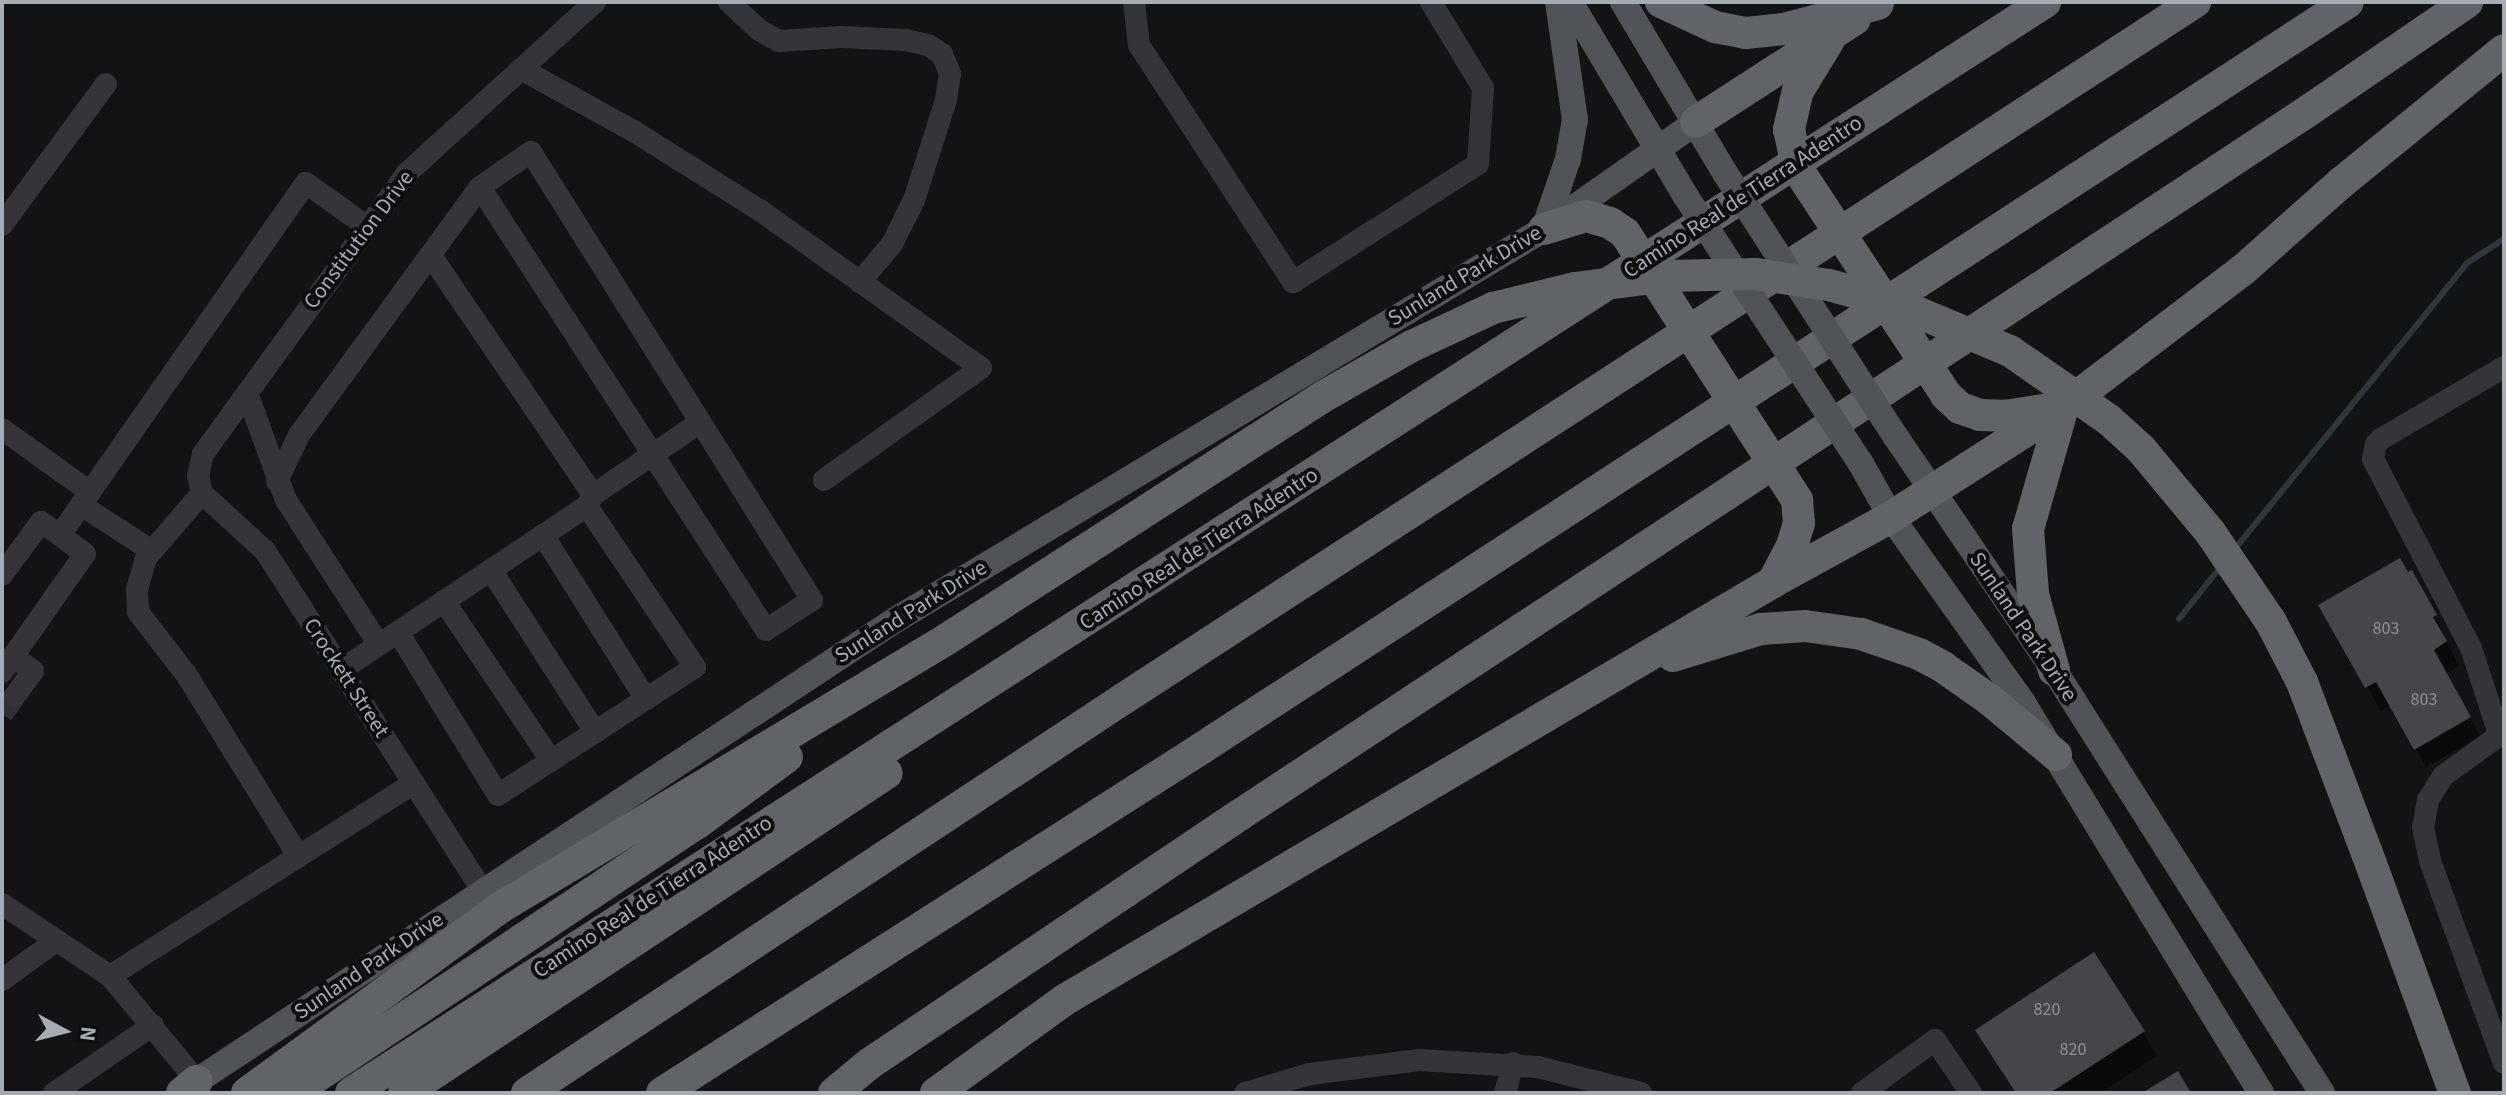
<!DOCTYPE html>
<html>
<head>
<meta charset="utf-8">
<style>
  body { margin:0 }
  #map { position:relative; width:2506px; height:1095px; overflow:hidden; background:#121314; font-family:"Source Sans 3",sans-serif }
  div>[style] { position:absolute }
  .shadow>* { inset:0; background:#0007 }
  .stream>* { height:6px; margin:-3px; padding:0 3px; transform-origin:3px; border-radius:3px; background:#2d373b }
  .building>* { inset:0; background:#444649 }
  .minor-tunnel>* { height:22px; margin-top:-11px; transform-origin:0; background:repeating-linear-gradient(90deg,#2f3234 0 22px,transparent 0 33px) }
  .minor>* { height:22px; margin:-11px; padding:0 11px; transform-origin:11px; border-radius:11px; background:#343538 }
  .major>* { height:26px; margin:-13px; padding:0 13px; transform-origin:13px; border-radius:13px; background:#505357 }
  .highway>* { height:32px; margin:-16px; padding:0 16px; transform-origin:16px; border-radius:16px; background:#606469 }
  .major-bridge>* { height:26px; margin:-13px; padding:0 13px; transform-origin:13px; border-radius:13px; background:#505357 }
  .highway-bridge>* { height:32px; margin:-16px; padding:0 16px; transform-origin:16px; border-radius:16px; background:#606469 }
  span { translate:-50% -50%; white-space:nowrap; text-align:center; line-height:1.15; -webkit-text-stroke:8px #0d0e0f; paint-order:stroke }
  .number-label { font-size:18px; color:#8d9298 }
  .number-label span { -webkit-text-stroke-width:0 }
  .street-label { font-size:22px; color:#a5acb3 }
  .frame { position:absolute; inset:0; border:4px solid #a5acb3; pointer-events:none }
  .north { position:absolute; left:24px; top:991px; width:80px; height:80px; -webkit-text-stroke:6px #0d0e0f; paint-order:stroke; rotate:97deg; font-size:22px; font-weight:700; line-height:32px; text-align:center; color:#a5acb3 }
  .north::after { content:''; display:block; margin:auto; width:28px; height:36px; background:#a5acb3; clip-path:polygon(50% 0,100% 100%,50% 72%,0 100%) }
</style>
</head>
<body>
<div id="map">
  <div class="shadow">
    <div style="clip-path:polygon(2425px 596px,2459px 666px,2445px 674px,2480px 736px,2426px 767px,2391px 705px,2381px 711px,2321px 606px)"></div>
    <div style="clip-path:polygon(2143px 1032px,2157px 1056px,2101px 1093px,2016px 1093px)"></div>
  </div>
  <div class="stream">
    <div style="left:2234px;top:550px;width:370px;rotate:-50.9deg"></div>
    <div style="left:2467px;top:263px;width:44px;rotate:-33deg"></div>
    <div style="left:2179px;top:619px;width:69px;rotate:-51.5deg"></div>
  </div>
  <div class="building">
    <div style="clip-path:polygon(2400px 558px,2408px 572px,2412px 570px,2437px 615px,2433px 617px,2447px 641px,2434px 650px,2471px 717px,2414px 750px,2376px 682px,2365px 688px,2318px 605px)"></div>
    <div style="clip-path:polygon(2094px 952px,2145px 1031px,2050px 1093px,2016px 1093px,1975px 1030px)"></div>
    <div style="clip-path:polygon(2178px 1071px,2191px 1093px,2142px 1093px)"></div>
  </div>
  <div class="minor-tunnel">
    <div style="left:2px;top:714px;width:22px;rotate:-54deg"></div>
  </div>
  <div class="minor">
    <div style="left:729px;top:2px;width:41px;rotate:43deg"></div>
    <div style="left:759px;top:30px;width:23px;rotate:29deg"></div>
    <div style="left:779px;top:41px;width:62px;rotate:-3.7deg"></div>
    <div style="left:841px;top:37px;width:65px;rotate:2.6deg"></div>
    <div style="left:906px;top:40px;width:23px;rotate:13deg"></div>
    <div style="left:928px;top:45px;width:17px;rotate:33deg"></div>
    <div style="left:942px;top:54px;width:22px;rotate:68deg"></div>
    <div style="left:950px;top:74px;width:26px;rotate:99deg"></div>
    <div style="left:946px;top:100px;width:105px;rotate:107.7deg"></div>
    <div style="left:914px;top:200px;width:49px;rotate:116.6deg"></div>
    <div style="left:892px;top:244px;width:50px;rotate:130.1deg"></div>
    <div style="left:1134px;top:2px;width:43px;rotate:83.4deg"></div>
    <div style="left:1139px;top:45px;width:283px;rotate:57deg"></div>
    <div style="left:1293px;top:282px;width:219px;rotate:-32.5deg"></div>
    <div style="left:1478px;top:164px;width:76px;rotate:-86.2deg"></div>
    <div style="left:1483px;top:88px;width:100px;rotate:-121.2deg"></div>
    <div style="left:521px;top:69px;width:130px;rotate:28.9deg"></div>
    <div style="left:635px;top:132px;width:149px;rotate:32.1deg"></div>
    <div style="left:761px;top:211px;width:270px;rotate:35.5deg"></div>
    <div style="left:981px;top:368px;width:193px;rotate:144.5deg"></div>
    <div style="left:2px;top:225px;width:175px;rotate:-53.6deg"></div>
    <div style="left:432px;top:257px;width:287px;rotate:55.9deg"></div>
    <div style="left:247px;top:393px;width:114px;rotate:70deg"></div>
    <div style="left:286px;top:500px;width:172px;rotate:57.3deg"></div>
    <div style="left:2px;top:429px;width:108px;rotate:35.6deg"></div>
    <div style="left:277px;top:481px;width:51px;rotate:-64.4deg"></div>
    <div style="left:299px;top:435px;width:307px;rotate:-53.9deg"></div>
    <div style="left:480px;top:187px;width:62px;rotate:-34.5deg"></div>
    <div style="left:531px;top:152px;width:529px;rotate:57.9deg"></div>
    <div style="left:812px;top:600px;width:55px;rotate:146.9deg"></div>
    <div style="left:766px;top:630px;width:527px;rotate:-122.85deg"></div>
    <div style="left:202px;top:493px;width:86px;rotate:130.7deg"></div>
    <div style="left:146px;top:558px;width:33px;rotate:106deg"></div>
    <div style="left:137px;top:590px;width:22px;rotate:87deg"></div>
    <div style="left:138px;top:612px;width:78px;rotate:52.3deg"></div>
    <div style="left:186px;top:674px;width:215px;rotate:58.3deg"></div>
    <div style="left:543px;top:535px;width:194px;rotate:57.9deg"></div>
    <div style="left:152px;top:551px;width:85px;rotate:-147.1deg"></div>
    <div style="left:81px;top:505px;width:393px;rotate:-55.1deg"></div>
    <div style="left:306px;top:183px;width:74px;rotate:35.6deg"></div>
    <div style="left:491px;top:570px;width:193px;rotate:57.3deg"></div>
    <div style="left:2px;top:575px;width:66px;rotate:-53.7deg"></div>
    <div style="left:41px;top:522px;width:23px;rotate:34deg"></div>
    <div style="left:444px;top:601px;width:192px;rotate:56.1deg"></div>
    <div style="left:398px;top:632px;width:191px;rotate:58.5deg"></div>
    <div style="left:498px;top:795px;width:235px;rotate:-33deg"></div>
    <div style="left:695px;top:667px;width:194px;rotate:-123.9deg"></div>
    <div style="left:13px;top:656px;width:25px;rotate:37deg"></div>
    <div style="left:33px;top:671px;width:31px;rotate:126deg"></div>
    <div style="left:341px;top:670px;width:296px;rotate:-33.7deg"></div>
    <div style="left:587px;top:506px;width:13px;rotate:-61deg"></div>
    <div style="left:593px;top:495px;width:128px;rotate:-34.2deg"></div>
    <div style="left:2px;top:672px;width:144px;rotate:-54.9deg"></div>
    <div style="left:85px;top:554px;width:31px;rotate:-143deg"></div>
    <div style="left:60px;top:535px;width:37px;rotate:-55deg"></div>
    <div style="left:2504px;top:732px;width:75px;rotate:144.2deg"></div>
    <div style="left:2443px;top:776px;width:28px;rotate:122deg"></div>
    <div style="left:2428px;top:800px;width:27px;rotate:100deg"></div>
    <div style="left:2423px;top:827px;width:35px;rotate:78deg"></div>
    <div style="left:2430px;top:861px;width:215px;rotate:69.9deg"></div>
    <div style="left:2499px;top:734px;width:90px;rotate:-108deg"></div>
    <div style="left:2471px;top:648px;width:213px;rotate:-117.4deg"></div>
    <div style="left:2373px;top:459px;width:15px;rotate:-79deg"></div>
    <div style="left:2376px;top:444px;width:7px;rotate:-45deg"></div>
    <div style="left:2381px;top:439px;width:143px;rotate:-30.3deg"></div>
    <div style="left:482px;top:890px;width:403px;rotate:-122.6deg"></div>
    <div style="left:265px;top:551px;width:86px;rotate:-137.4deg"></div>
    <div style="left:202px;top:493px;width:17px;rotate:-103deg"></div>
    <div style="left:198px;top:476px;width:23px;rotate:-77deg"></div>
    <div style="left:203px;top:454px;width:347px;rotate:-54deg"></div>
    <div style="left:407px;top:173px;width:254px;rotate:-42.3deg"></div>
    <div style="left:2px;top:904px;width:130px;rotate:33.7deg"></div>
    <div style="left:2px;top:980px;width:68px;rotate:-36deg"></div>
    <div style="left:197px;top:1081px;width:136px;rotate:-129.6deg"></div>
    <div style="left:110px;top:976px;width:360px;rotate:-32.4deg"></div>
    <div style="left:54px;top:1093px;width:120px;rotate:-34.5deg"></div>
    <div style="left:1245px;top:1093px;width:68px;rotate:-16.3deg"></div>
    <div style="left:1310px;top:1074px;width:110px;rotate:-7.3deg"></div>
    <div style="left:1419px;top:1060px;width:119px;rotate:3.4deg"></div>
    <div style="left:1538px;top:1067px;width:106px;rotate:14.2deg"></div>
    <div style="left:1505px;top:1093px;width:31px;rotate:-75deg"></div>
    <div style="left:1862px;top:1093px;width:90px;rotate:-36deg"></div>
    <div style="left:1935px;top:1040px;width:64px;rotate:55.8deg"></div>
  </div>
  <div class="major">
    <div style="left:1570px;top:2px;width:225px;rotate:59.2deg"></div>
    <div style="left:1623px;top:2px;width:199px;rotate:59.2deg"></div>
    <div style="left:1544px;top:229px;width:74px;rotate:-71.1deg"></div>
    <div style="left:1568px;top:159px;width:40px;rotate:-80deg"></div>
    <div style="left:1575px;top:120px;width:119px;rotate:-98.2deg"></div>
    <div style="left:1896px;top:437px;width:282px;rotate:55.9deg"></div>
    <div style="left:2054px;top:670px;width:501px;rotate:57.64deg"></div>
    <div style="left:1860px;top:462px;width:63px;rotate:60.6deg"></div>
    <div style="left:1891px;top:517px;width:228px;rotate:54.6deg"></div>
    <div style="left:2023px;top:703px;width:457px;rotate:58.6deg"></div>
    <div style="left:183px;top:1090px;width:855px;rotate:-33.41deg"></div>
    <div style="left:897px;top:619px;width:755px;rotate:-31.08deg"></div>
    <div style="left:1544px;top:229px;width:186px;rotate:-35.1deg"></div>
  </div>
  <div class="highway">
    <div style="left:1661px;top:2px;width:60px;rotate:24.8deg"></div>
    <div style="left:1715px;top:27px;width:32px;rotate:11deg"></div>
    <div style="left:1746px;top:33px;width:38px;rotate:-6deg"></div>
    <div style="left:1784px;top:29px;width:97px;rotate:-14.9deg"></div>
    <div style="left:1696px;top:122px;width:189px;rotate:-32.9deg"></div>
    <div style="left:1789px;top:129px;width:39px;rotate:-77deg"></div>
    <div style="left:1798px;top:91px;width:60px;rotate:-58.7deg"></div>
    <div style="left:1544px;top:229px;width:44px;rotate:-17.2deg"></div>
    <div style="left:1586px;top:216px;width:25px;rotate:16deg"></div>
    <div style="left:1610px;top:223px;width:18px;rotate:34deg"></div>
    <div style="left:1946px;top:395px;width:19px;rotate:43deg"></div>
    <div style="left:1960px;top:408px;width:21px;rotate:19deg"></div>
    <div style="left:1980px;top:415px;width:24px;rotate:2deg"></div>
    <div style="left:2004px;top:416px;width:60px;rotate:-8.7deg"></div>
    <div style="left:2063px;top:407px;width:127px;rotate:106deg"></div>
    <div style="left:2028px;top:529px;width:65px;rotate:85.6deg"></div>
    <div style="left:2033px;top:594px;width:79px;rotate:74.6deg"></div>
    <div style="left:1773px;top:582px;width:41px;rotate:-62.2deg"></div>
    <div style="left:1792px;top:546px;width:24px;rotate:-73deg"></div>
    <div style="left:1799px;top:523px;width:23px;rotate:-95deg"></div>
    <div style="left:1673px;top:656px;width:92px;rotate:-17.1deg"></div>
    <div style="left:1761px;top:629px;width:44px;rotate:-3.9deg"></div>
    <div style="left:1805px;top:626px;width:57px;rotate:8.1deg"></div>
    <div style="left:1861px;top:634px;width:61px;rotate:19deg"></div>
    <div style="left:1919px;top:654px;width:27px;rotate:28deg"></div>
    <div style="left:1943px;top:667px;width:57px;rotate:35.1deg"></div>
    <div style="left:1990px;top:700px;width:86px;rotate:39.8deg"></div>
    <div style="left:2367px;top:853px;width:256px;rotate:69.9deg"></div>
    <div style="left:182px;top:1093px;width:19px;rotate:-39deg"></div>
    <div style="left:247px;top:1093px;width:315px;rotate:-36.2deg"></div>
    <div style="left:501px;top:907px;width:520px;rotate:-31deg"></div>
    <div style="left:292px;top:1093px;width:485px;rotate:-33.7deg"></div>
    <div style="left:696px;top:824px;width:113px;rotate:-36.4deg"></div>
    <div style="left:351px;top:1093px;width:2015px;rotate:-32.78deg"></div>
    <div style="left:404px;top:1093px;width:579px;rotate:-33.53deg"></div>
    <div style="left:527px;top:1093px;width:714px;rotate:-33.47deg"></div>
    <div style="left:1123px;top:699px;width:1279px;rotate:-33.03deg"></div>
    <div style="left:662px;top:1093px;width:641px;rotate:-32.57deg"></div>
    <div style="left:1202px;top:748px;width:1367px;rotate:-33.06deg"></div>
    <div style="left:834px;top:1093px;width:45px;rotate:-39.6deg"></div>
    <div style="left:869px;top:1064px;width:448px;rotate:-33.9deg"></div>
    <div style="left:1241px;top:814px;width:1278px;rotate:-33.38deg"></div>
    <div style="left:2308px;top:111px;width:193px;rotate:-34.4deg"></div>
    <div style="left:936px;top:1093px;width:160px;rotate:-35.9deg"></div>
    <div style="left:1066px;top:999px;width:821px;rotate:-30.53deg"></div>
    <div style="left:1773px;top:582px;width:135px;rotate:-28.8deg"></div>
    <div style="left:1891px;top:517px;width:204px;rotate:-32.6deg"></div>
    <div style="left:2063px;top:407px;width:228px;rotate:-37.3deg"></div>
    <div style="left:2244px;top:269px;width:130px;rotate:-41.6deg"></div>
    <div style="left:2341px;top:183px;width:210px;rotate:-39.2deg"></div>
  </div>
  <div class="major-bridge">
    <div style="left:1725px;top:173px;width:315px;rotate:57.1deg"></div>
    <div style="left:1685px;top:195px;width:319px;rotate:56.8deg"></div>
  </div>
  <div class="highway-bridge">
    <div style="left:1789px;top:129px;width:40px;rotate:78deg"></div>
    <div style="left:1797px;top:168px;width:272px;rotate:56.7deg"></div>
    <div style="left:1625px;top:233px;width:318px;rotate:57.2deg"></div>
    <div style="left:947px;top:639px;width:451px;rotate:-32.8deg"></div>
    <div style="left:1326px;top:395px;width:99px;rotate:-29.7deg"></div>
    <div style="left:1412px;top:346px;width:89px;rotate:-25.1deg"></div>
    <div style="left:1493px;top:308px;width:84px;rotate:-13.7deg"></div>
    <div style="left:1575px;top:288px;width:93px;rotate:-7.4deg"></div>
    <div style="left:1667px;top:276px;width:89px;rotate:-1.3deg"></div>
    <div style="left:1756px;top:274px;width:74px;rotate:8.6deg"></div>
    <div style="left:1829px;top:285px;width:74px;rotate:15.7deg"></div>
    <div style="left:1900px;top:305px;width:119px;rotate:22.7deg"></div>
    <div style="left:2010px;top:351px;width:121px;rotate:34.9deg"></div>
    <div style="left:2109px;top:420px;width:43px;rotate:42.2deg"></div>
    <div style="left:2141px;top:449px;width:108px;rotate:50.3deg"></div>
    <div style="left:2210px;top:532px;width:109px;rotate:55.9deg"></div>
    <div style="left:2271px;top:622px;width:68px;rotate:62.7deg"></div>
    <div style="left:2302px;top:682px;width:183px;rotate:69.2deg"></div>
  </div>
  <div class="number-label">
    <span style="left:2386px;top:629px">803</span>
    <span style="left:2424px;top:700px">803</span>
    <span style="left:2047px;top:1010px">820</span>
    <span style="left:2073px;top:1050px">820</span>
  </div>
  <div class="street-label">
    <span style="left:1743px;top:197px;rotate:-33deg">Camino Real de Tierra Adentro</span>
    <span style="left:359px;top:240px;rotate:-53deg">Constitution Drive</span>
    <span style="left:1465px;top:276px;rotate:-31deg">Sunland Park Drive</span>
    <span style="left:1199px;top:549px;rotate:-33deg">Camino Real de Tierra Adentro</span>
    <span style="left:911px;top:612px;rotate:-32deg">Sunland Park Drive</span>
    <span style="left:2023px;top:627px;rotate:56deg">Sunland Park Drive</span>
    <span style="left:346px;top:678px;rotate:57deg">Crockett Street</span>
    <span style="left:653px;top:897px;rotate:-33deg">Camino Real de Tierra Adentro</span>
    <span style="left:369px;top:966px;rotate:-34deg">Sunland Park Drive</span>
  </div>
  <div class="frame"></div>
  <div class="north">N</div>
</div>
</body>
</html>
